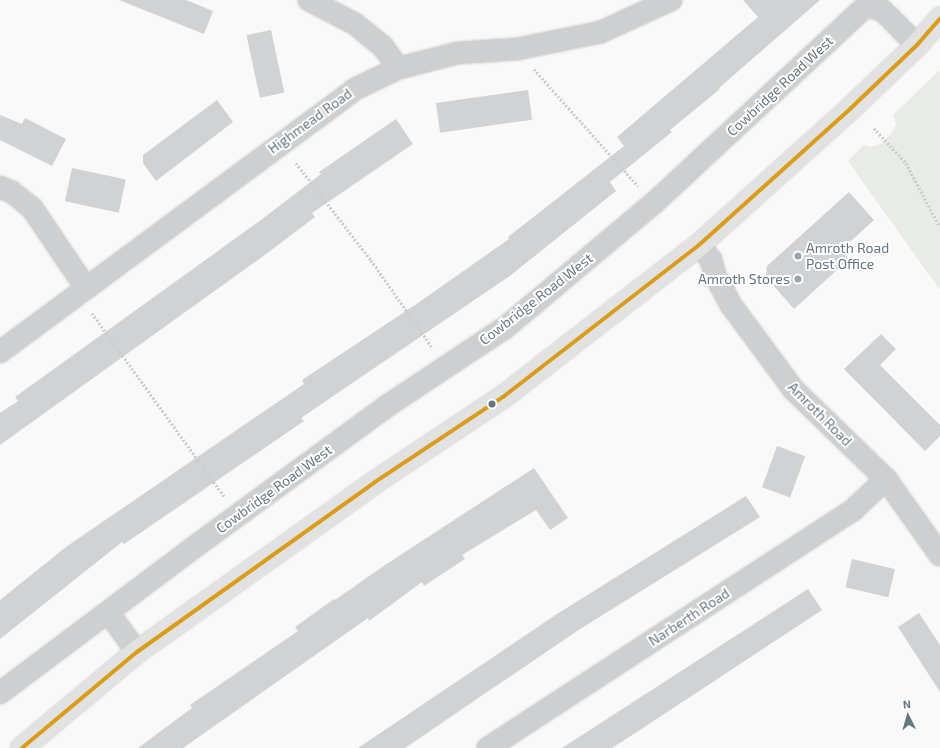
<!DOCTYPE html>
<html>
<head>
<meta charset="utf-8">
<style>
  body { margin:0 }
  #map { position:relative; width:940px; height:748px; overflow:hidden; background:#f9f9f9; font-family:"Exo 2",sans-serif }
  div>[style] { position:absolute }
  .green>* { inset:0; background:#e8ebe6 }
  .building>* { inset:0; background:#d0d2d3; transform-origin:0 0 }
  .path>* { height:2.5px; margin-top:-1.25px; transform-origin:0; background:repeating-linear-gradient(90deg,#cbcccd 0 2px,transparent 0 4px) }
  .roads { filter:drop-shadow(0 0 1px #d5d6d6) drop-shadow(0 0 1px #d5d6d6) }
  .street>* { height:22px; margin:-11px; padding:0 11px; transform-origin:11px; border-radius:11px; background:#cecfd0 }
  .highway>* { height:22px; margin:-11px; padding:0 11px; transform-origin:11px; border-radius:11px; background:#e1e2e2 }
  .bus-1>* { height:4px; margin:-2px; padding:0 2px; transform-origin:2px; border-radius:2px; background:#da9c1a }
  .dots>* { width:11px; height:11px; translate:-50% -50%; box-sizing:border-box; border:2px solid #fff; border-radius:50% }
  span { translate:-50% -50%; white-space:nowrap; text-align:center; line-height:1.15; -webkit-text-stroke:4px #fff; paint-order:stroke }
  .street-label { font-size:14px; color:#657683 }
  .poi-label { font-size:14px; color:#657683 }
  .left { translate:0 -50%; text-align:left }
  .right { translate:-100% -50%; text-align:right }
  .north { position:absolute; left:888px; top:696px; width:40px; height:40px; -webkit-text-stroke:3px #fff; paint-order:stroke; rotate:355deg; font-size:11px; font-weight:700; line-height:16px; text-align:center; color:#657683 }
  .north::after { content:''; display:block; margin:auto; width:14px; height:18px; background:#657683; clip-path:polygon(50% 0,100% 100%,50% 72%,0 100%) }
</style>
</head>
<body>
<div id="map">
  <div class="green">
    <div style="clip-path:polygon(940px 70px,940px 290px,848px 161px,864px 145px,870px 147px,881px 144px,892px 133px,896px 124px,893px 115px)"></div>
  </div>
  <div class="building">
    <div style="clip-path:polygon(119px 0,186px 0,213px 11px,204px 34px)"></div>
    <div style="clip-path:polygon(743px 0,820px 0,719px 88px,720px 89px,670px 130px,672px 132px,610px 182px,616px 191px,511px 275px,301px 418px,304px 421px,124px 544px,122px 542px,0 639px,0 600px,66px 547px,304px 384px,302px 380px,418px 303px,509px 239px,508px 237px,624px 146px,617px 137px,758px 17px)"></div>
    <div style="left:271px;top:30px;width:64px;height:25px;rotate:78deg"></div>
    <div style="left:528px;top:90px;width:30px;height:93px;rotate:82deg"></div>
    <div style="clip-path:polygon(217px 100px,233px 122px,156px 181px,143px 163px,143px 155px)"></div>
    <div style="clip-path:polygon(0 115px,22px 124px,25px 118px,66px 139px,52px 166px,0 140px)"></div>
    <div style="clip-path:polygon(396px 119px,413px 144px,312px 213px,315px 217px,262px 257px,0 445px,0 413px,18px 401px,15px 397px,261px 220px,321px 174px,319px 172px)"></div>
    <div style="left:72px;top:168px;width:55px;height:34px;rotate:12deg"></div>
    <div style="clip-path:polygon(849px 192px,874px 220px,841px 250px,849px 259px,794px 309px,766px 277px,767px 266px)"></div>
    <div style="clip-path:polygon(881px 334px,896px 349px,880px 365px,940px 425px,940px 436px,925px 451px,844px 369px)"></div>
    <div style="left:777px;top:446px;width:30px;height:44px;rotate:20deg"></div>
    <div style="clip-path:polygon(534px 468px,568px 518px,550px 530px,536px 510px,462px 555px,465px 559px,424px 586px,422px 582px,369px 621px,368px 618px,183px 748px,138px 748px,192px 708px,190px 705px,298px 631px,295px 627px,334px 599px,335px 600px,385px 565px)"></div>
    <div style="clip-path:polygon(746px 496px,760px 517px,577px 631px,405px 748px,358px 748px,557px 614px)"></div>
    <div style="left:852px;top:559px;width:44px;height:29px;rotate:13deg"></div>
    <div style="clip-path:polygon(808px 589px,822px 610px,643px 728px,612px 748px,562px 748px)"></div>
    <div style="clip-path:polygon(919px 613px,940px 645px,940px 692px,898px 627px)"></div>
  </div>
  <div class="path">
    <div style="left:534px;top:69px;width:157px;rotate:48.4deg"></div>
    <div style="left:874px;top:128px;width:47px;rotate:47.6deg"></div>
    <div style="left:906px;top:163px;width:72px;rotate:62deg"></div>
    <div style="left:296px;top:163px;width:123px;rotate:52.3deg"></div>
    <div style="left:371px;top:260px;width:106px;rotate:55deg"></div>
    <div style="left:92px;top:313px;width:226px;rotate:54.2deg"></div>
  </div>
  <div class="roads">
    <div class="street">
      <div style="left:309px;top:0;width:52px;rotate:27.6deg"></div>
      <div style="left:355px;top:24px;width:36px;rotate:39deg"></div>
      <div style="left:383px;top:47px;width:26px;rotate:53deg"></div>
      <div style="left:0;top:187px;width:13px;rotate:23deg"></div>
      <div style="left:12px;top:192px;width:26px;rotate:39deg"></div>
      <div style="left:32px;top:208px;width:97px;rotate:56deg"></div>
      <div style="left:699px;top:245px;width:19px;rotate:51deg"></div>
      <div style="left:711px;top:260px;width:16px;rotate:75deg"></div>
      <div style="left:715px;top:275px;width:34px;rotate:62deg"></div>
      <div style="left:731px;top:305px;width:106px;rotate:53.5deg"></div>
      <div style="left:794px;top:390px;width:128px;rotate:44.1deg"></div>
      <div style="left:886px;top:479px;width:93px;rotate:54.6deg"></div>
      <div style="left:0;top:352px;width:442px;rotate:-36.5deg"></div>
      <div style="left:355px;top:89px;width:49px;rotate:-25.5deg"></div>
      <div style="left:399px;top:68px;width:61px;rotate:-14.3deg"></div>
      <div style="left:458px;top:53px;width:59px;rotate:-3.9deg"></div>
      <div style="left:517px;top:49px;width:86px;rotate:-11.4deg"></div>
      <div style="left:601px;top:32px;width:77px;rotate:-24.6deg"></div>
      <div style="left:108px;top:612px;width:49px;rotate:54.1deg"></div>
      <div style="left:0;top:693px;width:241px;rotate:-36.9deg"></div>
      <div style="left:193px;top:548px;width:244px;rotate:-36.2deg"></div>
      <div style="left:390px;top:404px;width:139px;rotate:-33.6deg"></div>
      <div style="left:506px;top:327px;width:193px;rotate:-40deg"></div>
      <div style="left:654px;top:203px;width:289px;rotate:-42.9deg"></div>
      <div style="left:866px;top:6px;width:16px;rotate:14deg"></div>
      <div style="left:882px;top:10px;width:49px;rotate:45deg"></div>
      <div style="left:488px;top:748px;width:436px;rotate:-33.1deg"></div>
      <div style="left:853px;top:510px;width:45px;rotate:-43.2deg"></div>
    </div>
    <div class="highway">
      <div style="left:22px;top:748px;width:150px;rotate:-39.9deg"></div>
      <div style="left:137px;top:652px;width:292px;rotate:-35.5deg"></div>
      <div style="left:375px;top:482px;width:154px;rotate:-33.6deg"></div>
      <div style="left:503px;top:397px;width:248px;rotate:-37.8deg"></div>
      <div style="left:699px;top:245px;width:203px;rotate:-42deg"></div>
      <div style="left:850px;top:109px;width:93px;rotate:-43.7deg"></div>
      <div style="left:917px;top:45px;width:35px;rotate:-49deg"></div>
    </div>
  </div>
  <div class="bus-1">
    <div style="left:22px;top:748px;width:150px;rotate:-39.9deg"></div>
    <div style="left:137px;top:652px;width:292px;rotate:-35.5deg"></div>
    <div style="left:375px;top:482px;width:154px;rotate:-33.6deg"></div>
    <div style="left:503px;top:397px;width:248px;rotate:-37.8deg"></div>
    <div style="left:699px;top:245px;width:203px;rotate:-42deg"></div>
    <div style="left:850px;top:109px;width:93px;rotate:-43.7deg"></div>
    <div style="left:917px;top:45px;width:35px;rotate:-49deg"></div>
  </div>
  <div class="dots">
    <div style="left:798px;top:256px;background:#99a4ac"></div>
    <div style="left:798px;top:279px;background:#99a4ac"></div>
    <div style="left:492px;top:404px;background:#657683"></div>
  </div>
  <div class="street-label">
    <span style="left:780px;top:86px;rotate:-43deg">Cowbridge Road West</span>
    <span style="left:310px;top:121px;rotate:-36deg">Highmead Road</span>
    <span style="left:536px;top:299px;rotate:-38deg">Cowbridge Road West</span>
    <span style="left:820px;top:414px;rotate:45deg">Amroth Road</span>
    <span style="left:274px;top:489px;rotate:-36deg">Cowbridge Road West</span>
    <span style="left:689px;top:617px;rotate:-33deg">Narberth Road</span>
  </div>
  <div class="poi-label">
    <span class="left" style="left:806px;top:256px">Amroth Road<br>Post Office</span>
    <span class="right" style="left:790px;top:279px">Amroth Stores</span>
  </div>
  <div class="north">N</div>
</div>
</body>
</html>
